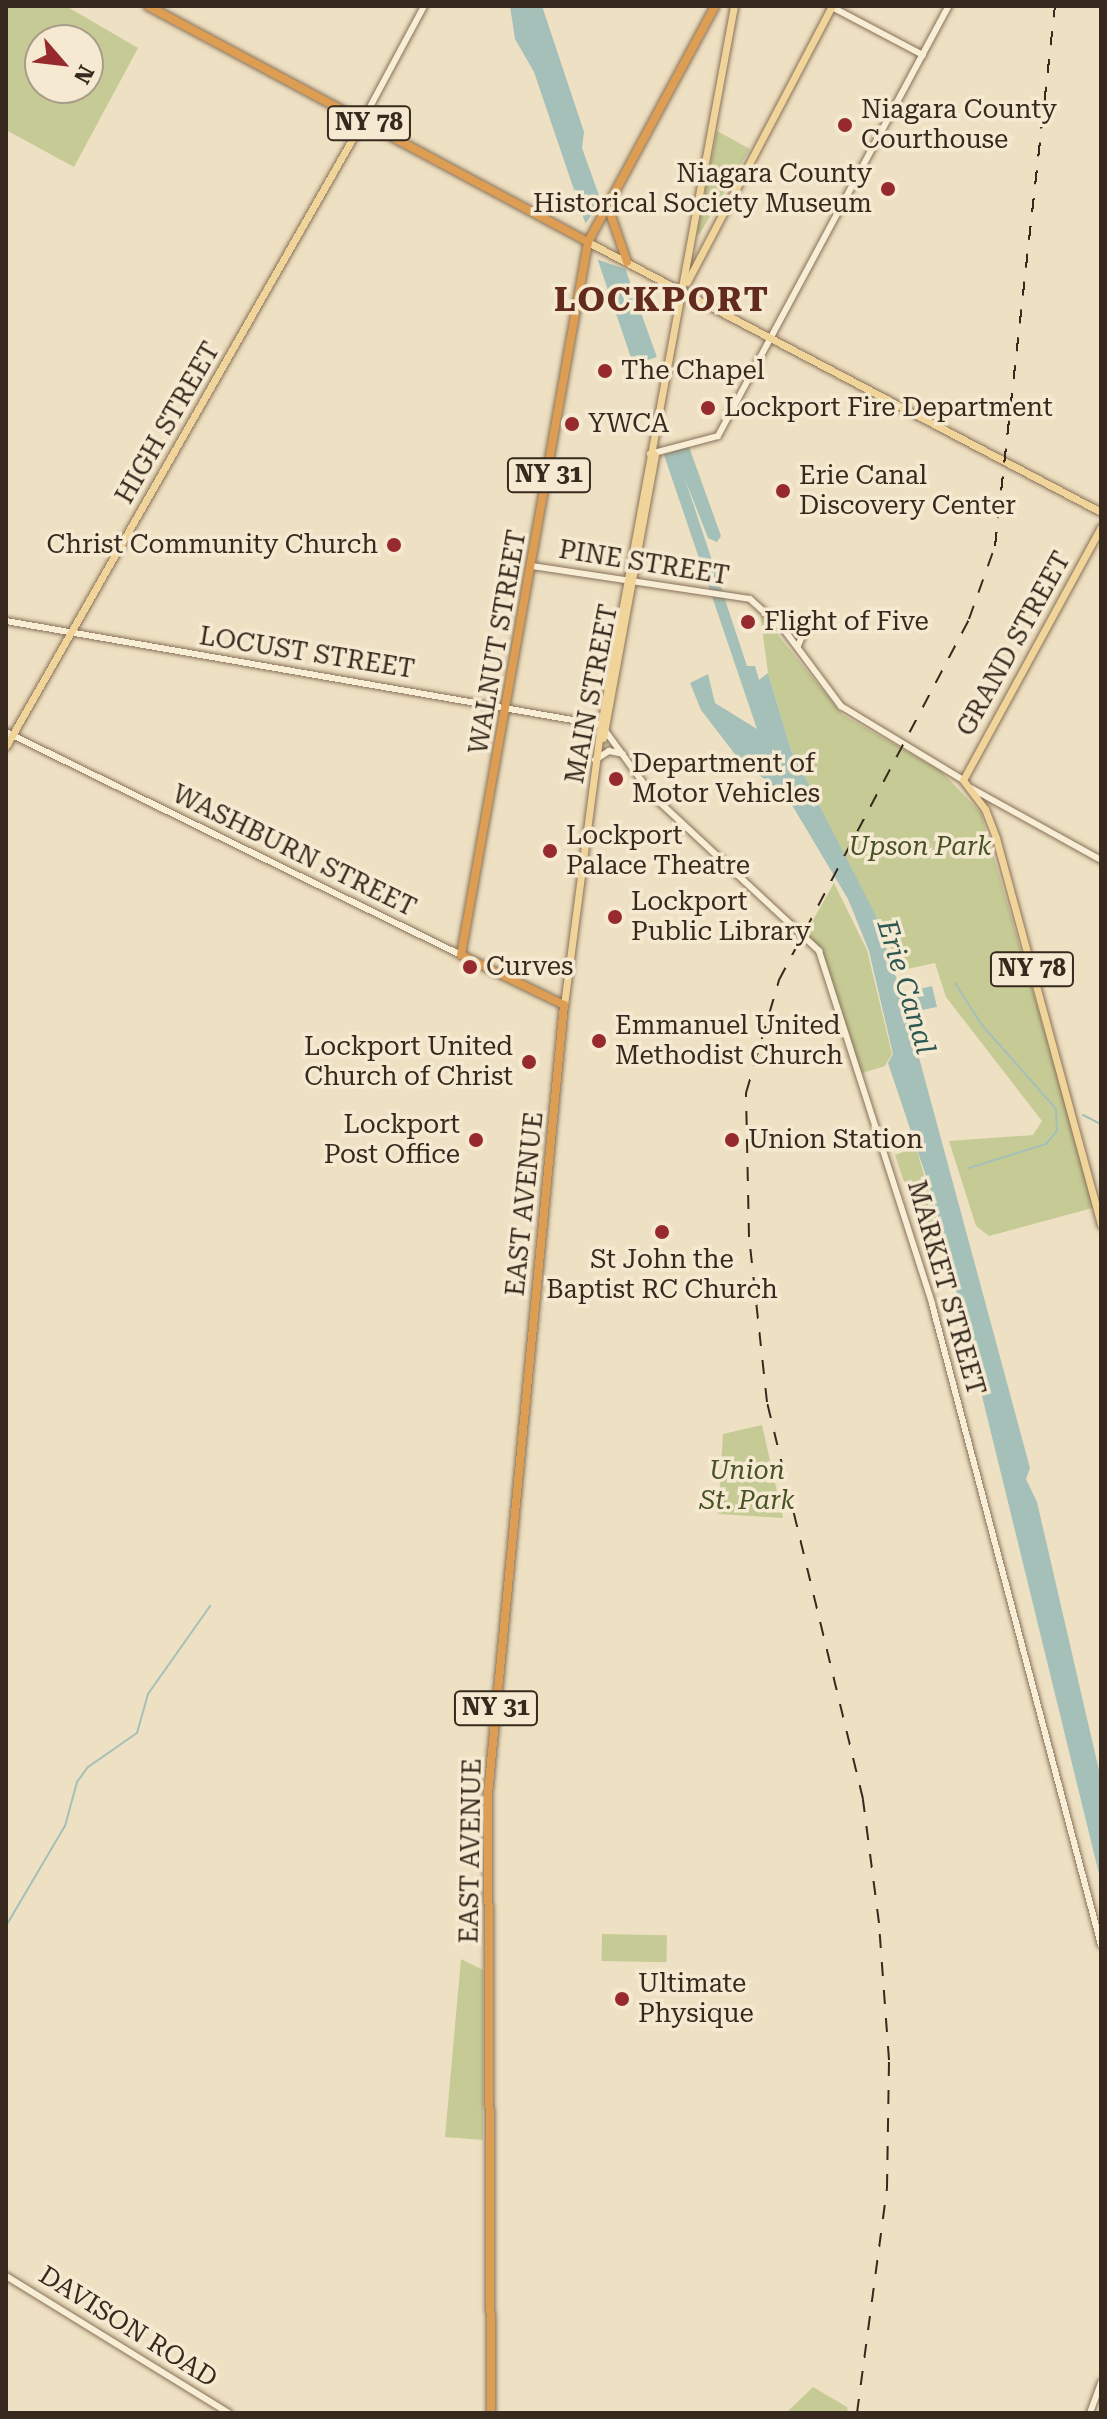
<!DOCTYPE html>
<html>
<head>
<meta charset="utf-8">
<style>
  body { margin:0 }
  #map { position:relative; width:1107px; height:2419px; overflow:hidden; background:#eee0c2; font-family:"Roboto Serif",serif }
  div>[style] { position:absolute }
  .green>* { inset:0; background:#c6cb96; transform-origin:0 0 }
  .water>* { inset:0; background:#a4c0b8 }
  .pier>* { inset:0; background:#eee0c2; transform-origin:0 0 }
  .stream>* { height:2px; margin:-1px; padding:0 1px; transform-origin:1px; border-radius:1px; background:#a4c0b8 }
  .roads { filter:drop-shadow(0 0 2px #877159) drop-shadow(0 0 2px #877159) }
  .minor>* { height:6px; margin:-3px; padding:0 3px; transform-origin:3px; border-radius:3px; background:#f8edd5 }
  .major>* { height:7px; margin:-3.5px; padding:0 3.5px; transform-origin:3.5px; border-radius:3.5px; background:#f1d49a }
  .highway>* { height:8px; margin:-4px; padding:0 4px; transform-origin:4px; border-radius:4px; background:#dd9e53 }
  .rail>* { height:2px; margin-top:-1px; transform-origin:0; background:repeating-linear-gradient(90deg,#37291d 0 14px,transparent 0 28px) }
  .dots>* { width:22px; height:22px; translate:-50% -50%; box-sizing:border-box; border:4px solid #f5ead1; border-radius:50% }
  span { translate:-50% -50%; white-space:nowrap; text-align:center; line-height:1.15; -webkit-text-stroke:7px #f5ead1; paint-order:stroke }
  .shield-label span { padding:2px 6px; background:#f5ead1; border:2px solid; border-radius:6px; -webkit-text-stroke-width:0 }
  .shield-label { font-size:24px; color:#37291d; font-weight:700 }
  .poi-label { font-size:26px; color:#37291d }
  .left { translate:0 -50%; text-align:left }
  .right { translate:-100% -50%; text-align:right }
  .street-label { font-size:26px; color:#37291d }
  .park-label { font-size:26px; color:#485324; font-style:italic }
  .water-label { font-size:28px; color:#2d5753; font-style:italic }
  .district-label { font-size:34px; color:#632b1d; font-weight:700; letter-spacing:2px }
  .frame { position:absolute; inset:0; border:8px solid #37291d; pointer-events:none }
  .north { position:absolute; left:24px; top:24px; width:80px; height:80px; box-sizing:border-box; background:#f5ead1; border:2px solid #a99d89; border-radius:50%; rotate:118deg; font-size:22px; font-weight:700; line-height:32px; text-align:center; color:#37291d }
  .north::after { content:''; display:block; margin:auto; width:28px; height:36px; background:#962a2c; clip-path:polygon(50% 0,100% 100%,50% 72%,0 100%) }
</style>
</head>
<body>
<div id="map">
  <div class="green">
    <div style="clip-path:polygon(evenodd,6px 6px,66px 6px,138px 48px,74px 167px,6px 130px,6px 6px,40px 40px,88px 40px,88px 88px,40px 88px,40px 40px)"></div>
    <div style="clip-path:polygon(717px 131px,750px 149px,699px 235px,697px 232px)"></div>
    <div style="clip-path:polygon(760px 613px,843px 715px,941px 771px,981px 813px,1096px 1207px,989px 1236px,976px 1226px,949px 1141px,1033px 1135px,1042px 1121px,946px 997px,935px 963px,902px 970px,791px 750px,768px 673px)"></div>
    <div style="clip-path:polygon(834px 883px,867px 950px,892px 1054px,885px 1066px,859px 1074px,820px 951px,804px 936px)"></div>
    <div style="clip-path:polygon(916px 1147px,944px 1246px,927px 1250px,895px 1155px)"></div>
    <div style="clip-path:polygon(762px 1425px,783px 1518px,718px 1514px,723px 1434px)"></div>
    <div style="left:602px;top:1934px;width:65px;height:27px;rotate:1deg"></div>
    <div style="clip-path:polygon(461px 1959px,483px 1970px,483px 2140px,445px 2137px)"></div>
    <div style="clip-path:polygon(813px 2387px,847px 2407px,848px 2413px,786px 2413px)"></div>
  </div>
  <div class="water">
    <div style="clip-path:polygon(510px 6px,542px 6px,584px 132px,582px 148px,721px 536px,717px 542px,708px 538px,685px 479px,747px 666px,755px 666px,759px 680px,768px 673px,791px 750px,875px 914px,905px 1004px,904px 993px,932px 986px,937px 1007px,907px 1013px,1030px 1468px,1026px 1479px,1037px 1502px,1101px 1779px,1101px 1882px,934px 1200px,888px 1063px,893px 1054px,869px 951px,848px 899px,786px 795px,741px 762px,701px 710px,690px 683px,708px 674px,715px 703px,757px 729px,534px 72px,515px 39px)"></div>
  </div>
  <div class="pier">
    <div style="clip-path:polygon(605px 197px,631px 271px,596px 259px,585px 224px)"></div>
    <div style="left:660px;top:356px;width:95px;height:30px;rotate:72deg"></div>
  </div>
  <div class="stream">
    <div style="left:955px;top:983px;width:50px;rotate:57.3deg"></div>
    <div style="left:982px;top:1025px;width:112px;rotate:48.6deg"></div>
    <div style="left:1083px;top:1115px;width:20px;rotate:27deg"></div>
    <div style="left:969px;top:1168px;width:81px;rotate:-17.3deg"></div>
    <div style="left:1046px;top:1144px;width:17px;rotate:-50deg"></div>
    <div style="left:1057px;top:1131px;width:21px;rotate:-93deg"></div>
    <div style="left:921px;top:1189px;width:6px;rotate:-18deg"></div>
    <div style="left:6px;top:1926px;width:116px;rotate:-59.5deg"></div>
    <div style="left:65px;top:1826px;width:46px;rotate:-74.7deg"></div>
    <div style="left:77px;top:1782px;width:19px;rotate:-54deg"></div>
    <div style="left:88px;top:1767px;width:60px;rotate:-34.8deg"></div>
    <div style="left:137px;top:1733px;width:41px;rotate:-74.2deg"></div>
    <div style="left:148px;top:1694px;width:108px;rotate:-54.8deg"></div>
  </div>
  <div class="roads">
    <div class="minor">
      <div style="left:830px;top:6px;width:105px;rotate:27.8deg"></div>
      <div style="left:363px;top:120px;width:129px;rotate:-61.8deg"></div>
      <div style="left:650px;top:454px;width:70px;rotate:-14.8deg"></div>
      <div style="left:718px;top:436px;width:488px;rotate:-61.8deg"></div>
      <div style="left:532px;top:566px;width:220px;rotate:8.6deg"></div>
      <div style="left:750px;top:599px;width:47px;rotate:42.4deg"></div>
      <div style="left:785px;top:631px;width:94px;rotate:53.3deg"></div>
      <div style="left:841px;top:706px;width:143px;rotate:31.2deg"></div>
      <div style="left:6px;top:621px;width:604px;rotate:9.91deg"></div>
      <div style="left:601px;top:725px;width:87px;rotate:53.9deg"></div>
      <div style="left:652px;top:795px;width:229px;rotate:43deg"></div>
      <div style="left:819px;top:951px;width:371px;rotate:72.2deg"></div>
      <div style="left:932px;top:1304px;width:663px;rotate:75.23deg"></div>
      <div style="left:798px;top:646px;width:22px;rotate:-68deg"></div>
      <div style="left:6px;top:732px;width:507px;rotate:26.11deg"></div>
      <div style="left:595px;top:760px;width:17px;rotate:-33deg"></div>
      <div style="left:609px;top:751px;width:14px;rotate:12deg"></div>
      <div style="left:971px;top:788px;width:149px;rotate:29deg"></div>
      <div style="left:6px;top:2276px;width:262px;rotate:31.6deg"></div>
      <div style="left:1090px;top:2413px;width:33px;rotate:-70deg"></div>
    </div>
    <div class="major">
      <div style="left:588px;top:242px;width:580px;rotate:27.76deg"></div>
      <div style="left:687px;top:282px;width:312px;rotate:-62.3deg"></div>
      <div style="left:1101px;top:527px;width:288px;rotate:118.6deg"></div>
      <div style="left:963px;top:780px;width:36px;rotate:53deg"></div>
      <div style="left:985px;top:809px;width:31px;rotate:69deg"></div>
      <div style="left:996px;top:838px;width:401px;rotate:74.8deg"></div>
      <div style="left:603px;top:738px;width:288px;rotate:-79.6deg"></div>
      <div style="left:6px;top:746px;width:721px;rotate:-60.3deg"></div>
      <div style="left:564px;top:1005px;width:282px;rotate:-82.5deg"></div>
      <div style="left:601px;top:725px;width:731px;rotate:-79.52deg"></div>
    </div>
    <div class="highway">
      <div style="left:148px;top:6px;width:499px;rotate:28.2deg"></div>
      <div style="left:608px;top:207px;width:58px;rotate:70.9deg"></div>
      <div style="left:491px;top:2413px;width:619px;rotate:-90.28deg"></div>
      <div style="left:488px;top:1794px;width:793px;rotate:-84.5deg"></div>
      <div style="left:564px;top:1005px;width:114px;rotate:-154.1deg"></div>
      <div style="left:461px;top:955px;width:724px;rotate:-79.9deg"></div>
      <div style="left:588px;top:242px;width:268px;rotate:-61.7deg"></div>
    </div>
  </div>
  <div class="rail">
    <div style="left:857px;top:2413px;width:227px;rotate:-82.4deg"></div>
    <div style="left:887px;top:2188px;width:128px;rotate:-89.1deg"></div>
    <div style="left:889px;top:2060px;width:137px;rotate:-94.2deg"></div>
    <div style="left:879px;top:1923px;width:125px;rotate:-97.4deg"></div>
    <div style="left:863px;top:1799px;width:408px;rotate:-103.6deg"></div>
    <div style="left:767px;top:1402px;width:166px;rotate:-96.2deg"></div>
    <div style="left:749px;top:1237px;width:144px;rotate:-91.2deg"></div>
    <div style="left:746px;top:1093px;width:118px;rotate:-73.7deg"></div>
    <div style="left:779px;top:980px;width:408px;rotate:-62.2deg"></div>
    <div style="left:969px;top:619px;width:77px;rotate:-70.4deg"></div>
    <div style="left:995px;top:546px;width:543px;rotate:-83.66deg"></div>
  </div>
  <div class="dots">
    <div style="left:845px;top:125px;background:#962a2c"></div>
    <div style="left:888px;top:189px;background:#962a2c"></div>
    <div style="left:605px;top:371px;background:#962a2c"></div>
    <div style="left:708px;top:408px;background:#962a2c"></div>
    <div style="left:572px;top:424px;background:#962a2c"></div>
    <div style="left:783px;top:491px;background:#962a2c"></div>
    <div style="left:394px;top:545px;background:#962a2c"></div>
    <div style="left:748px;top:622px;background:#962a2c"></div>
    <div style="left:616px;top:779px;background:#962a2c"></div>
    <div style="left:550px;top:851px;background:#962a2c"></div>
    <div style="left:615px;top:917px;background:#962a2c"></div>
    <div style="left:470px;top:967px;background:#962a2c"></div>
    <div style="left:599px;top:1041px;background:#962a2c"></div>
    <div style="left:529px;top:1062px;background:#962a2c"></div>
    <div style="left:476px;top:1140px;background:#962a2c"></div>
    <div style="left:732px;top:1140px;background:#962a2c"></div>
    <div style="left:662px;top:1232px;background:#962a2c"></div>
    <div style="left:622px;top:1999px;background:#962a2c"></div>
  </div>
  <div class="shield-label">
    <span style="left:369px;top:123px">NY 78</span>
    <span style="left:549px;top:475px">NY 31</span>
    <span style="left:1032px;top:969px">NY 78</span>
    <span style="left:496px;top:1708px">NY 31</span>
  </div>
  <div class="poi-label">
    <span class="left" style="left:861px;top:125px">Niagara County<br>Courthouse</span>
    <span class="right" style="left:872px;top:189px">Niagara County<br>Historical Society Museum</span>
    <span class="left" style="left:621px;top:371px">The Chapel</span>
    <span class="left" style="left:724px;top:408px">Lockport Fire Department</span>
    <span class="left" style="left:588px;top:424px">YWCA</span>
    <span class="left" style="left:799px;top:491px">Erie Canal<br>Discovery Center</span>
    <span class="right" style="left:378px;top:545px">Christ Community Church</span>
    <span class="left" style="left:764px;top:622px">Flight of Five</span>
    <span class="left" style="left:632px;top:779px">Department of<br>Motor Vehicles</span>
    <span class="left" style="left:566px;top:851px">Lockport<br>Palace Theatre</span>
    <span class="left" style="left:631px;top:917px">Lockport<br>Public Library</span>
    <span class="left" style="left:486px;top:967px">Curves</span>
    <span class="left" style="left:615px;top:1041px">Emmanuel United<br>Methodist Church</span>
    <span class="right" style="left:513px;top:1062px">Lockport United<br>Church of Christ</span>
    <span class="right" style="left:460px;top:1140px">Lockport<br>Post Office</span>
    <span class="left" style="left:748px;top:1140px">Union Station</span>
    <span style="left:662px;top:1275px">St John the<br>Baptist RC Church</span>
    <span class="left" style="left:638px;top:1999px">Ultimate<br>Physique</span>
  </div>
  <div class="street-label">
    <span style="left:168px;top:423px;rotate:-60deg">HIGH STREET</span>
    <span style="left:644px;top:563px;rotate:9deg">PINE STREET</span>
    <span style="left:498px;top:642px;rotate:-80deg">WALNUT STREET</span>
    <span style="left:1014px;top:644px;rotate:-61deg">GRAND STREET</span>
    <span style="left:307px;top:653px;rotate:9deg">LOCUST STREET</span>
    <span style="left:592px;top:694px;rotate:-79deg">MAIN STREET</span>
    <span style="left:294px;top:851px;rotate:26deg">WASHBURN STREET</span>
    <span style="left:525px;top:1204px;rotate:-84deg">EAST AVENUE</span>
    <span style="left:946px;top:1288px;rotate:74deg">MARKET STREET</span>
    <span style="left:471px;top:1851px;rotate:-89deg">EAST AVENUE</span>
    <span style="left:128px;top:2327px;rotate:32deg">DAVISON ROAD</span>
  </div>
  <div class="park-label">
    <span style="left:920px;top:847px">Upson Park</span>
    <span style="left:747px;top:1486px">Union<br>St. Park</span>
  </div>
  <div class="water-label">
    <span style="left:906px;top:987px;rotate:73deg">Erie Canal</span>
  </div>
  <div class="district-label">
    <span style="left:662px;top:300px">LOCKPORT</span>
  </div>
  <div class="frame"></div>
  <div class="north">N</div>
</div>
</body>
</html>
